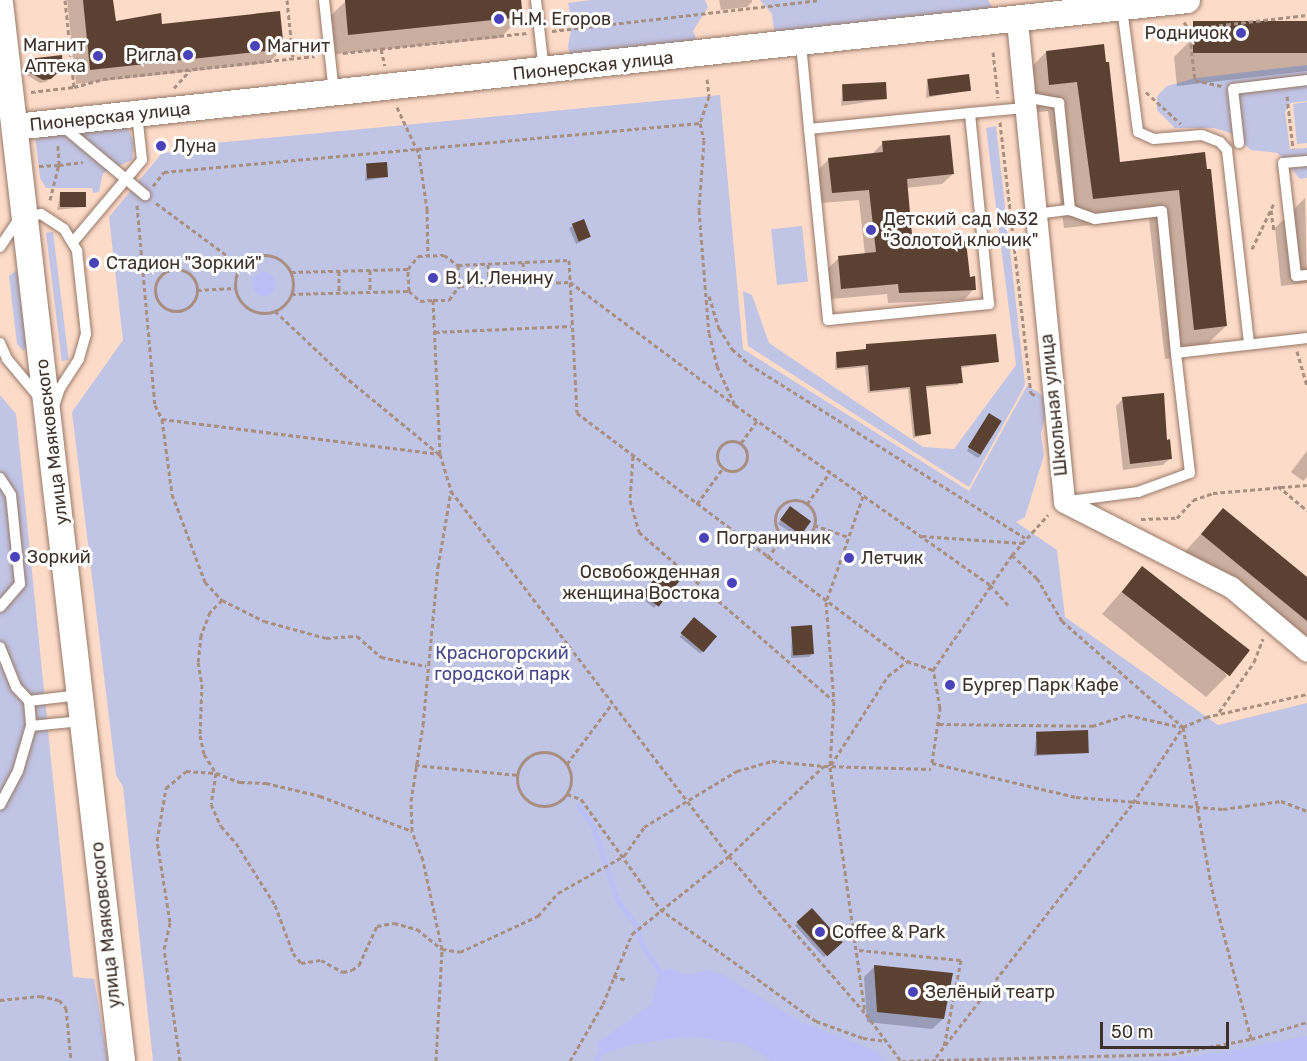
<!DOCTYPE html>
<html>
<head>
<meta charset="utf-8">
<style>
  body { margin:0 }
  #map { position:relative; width:1307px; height:1061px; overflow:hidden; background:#fddbc9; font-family:Rubik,sans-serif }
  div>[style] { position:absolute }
  .green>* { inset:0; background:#c0c4e5; transform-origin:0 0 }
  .water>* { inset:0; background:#bac0f6 }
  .round { border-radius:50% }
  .shadow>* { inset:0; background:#0003; transform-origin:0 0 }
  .stream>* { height:5px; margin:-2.5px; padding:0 2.5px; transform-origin:2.5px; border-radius:2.5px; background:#bac0f6 }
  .building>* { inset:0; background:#5b4132; transform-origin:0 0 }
  .path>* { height:3px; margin-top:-1.5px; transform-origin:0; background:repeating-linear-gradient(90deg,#a88f82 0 4.5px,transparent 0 7.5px) }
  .path>.ring { margin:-1.5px; padding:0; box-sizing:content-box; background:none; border:3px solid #a88f82; border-radius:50% }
  .roads { filter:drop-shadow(0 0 2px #967867) drop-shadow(0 0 2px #967867) }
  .service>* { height:10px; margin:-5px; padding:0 5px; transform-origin:5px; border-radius:5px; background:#fff }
  .minor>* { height:21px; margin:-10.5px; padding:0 10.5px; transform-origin:10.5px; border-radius:10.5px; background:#fff }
  .tertiary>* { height:26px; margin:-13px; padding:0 13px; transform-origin:13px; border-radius:13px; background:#fff }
  .dots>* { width:16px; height:16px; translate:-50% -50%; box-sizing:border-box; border:3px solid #fff; border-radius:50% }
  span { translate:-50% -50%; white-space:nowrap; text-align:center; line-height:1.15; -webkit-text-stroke:6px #fff; paint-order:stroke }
  .poi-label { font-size:18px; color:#3e312a }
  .left { translate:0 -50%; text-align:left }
  .right { translate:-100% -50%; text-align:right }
  .street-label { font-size:18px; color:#3e312a }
  .park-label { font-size:18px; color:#454789 }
  .scale { position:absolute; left:1100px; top:1022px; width:129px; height:27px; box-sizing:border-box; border:3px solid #3e312a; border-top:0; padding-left:8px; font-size:18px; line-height:21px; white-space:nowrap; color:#3e312a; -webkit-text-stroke:4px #fff; paint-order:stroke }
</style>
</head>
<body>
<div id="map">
  <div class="green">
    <div style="clip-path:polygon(591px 0,705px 0,708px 7px,693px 31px,699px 45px,571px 58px,568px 46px,572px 25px,568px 3px)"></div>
    <div style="clip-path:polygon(760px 0,988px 0,995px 12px,775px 37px,772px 14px)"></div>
    <div style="clip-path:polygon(1307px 65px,1307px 101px,1290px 103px,1285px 112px,1290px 149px,1307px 148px,1307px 178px,1300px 179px,1278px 153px,1251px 150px,1231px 133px,1214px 128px,1175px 128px,1157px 110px,1157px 96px,1167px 86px,1196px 78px)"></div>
    <div style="clip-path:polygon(720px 95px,743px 349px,969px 491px,1027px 386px,1038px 392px,1048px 402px,1041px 434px,1044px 455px,1025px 517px,1016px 522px,1057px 550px,1065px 617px,1218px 725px,1307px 703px,1307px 1061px,153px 1061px,123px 787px,116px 775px,72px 412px,123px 340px,109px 217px,162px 153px,173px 152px,173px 147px)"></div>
    <div style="clip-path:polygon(1307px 102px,1307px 143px,1297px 144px,1293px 104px)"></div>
    <div style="clip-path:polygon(126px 124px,134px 143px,132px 160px,103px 173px,99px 192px,93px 193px,92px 188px,46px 188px,40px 178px,35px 134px)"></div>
    <div style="clip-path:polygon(996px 126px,1025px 385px,969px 487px,748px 346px,743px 291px,752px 295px,769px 343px,923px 447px,954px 449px,1016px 365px,986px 128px)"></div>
    <div style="left:802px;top:226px;width:56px;height:31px;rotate:84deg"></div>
    <div style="left:53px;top:232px;width:129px;height:7px;rotate:83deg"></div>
    <div style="clip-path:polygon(17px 270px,27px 347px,23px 351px,17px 344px,9px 276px)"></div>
    <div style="clip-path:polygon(0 395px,16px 414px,73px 977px,94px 979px,108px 1061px,0 1061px)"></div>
  </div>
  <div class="water">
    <div class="round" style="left:252px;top:272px;width:24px;height:24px"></div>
    <div style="clip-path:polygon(667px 968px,687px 975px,709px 970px,723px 975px,801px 1022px,874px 1050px,888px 1061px,772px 1061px,745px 1044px,688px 1036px,630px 1045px,606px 1053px,599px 1050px,597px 1043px,651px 1005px,659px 973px)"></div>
    <div style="clip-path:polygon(1307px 1036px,1307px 1061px,1147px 1061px,1219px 1053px)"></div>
  </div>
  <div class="shadow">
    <div style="clip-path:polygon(67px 0,112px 0,114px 23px,161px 26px,283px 49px,268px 63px,76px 84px)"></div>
    <div style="clip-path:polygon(519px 0,521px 17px,500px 38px,327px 55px,324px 22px,346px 1px)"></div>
    <div style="clip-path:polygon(719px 0,752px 0,752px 2px,747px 7px,721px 10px)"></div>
    <div style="clip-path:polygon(1307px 23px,1307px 71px,1177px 86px,1174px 57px,1195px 36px)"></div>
    <div style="clip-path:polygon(1046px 52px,1104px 64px,1119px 163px,1204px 154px,1226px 326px,1196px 355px,1165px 359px,1149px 219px,1064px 228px,1048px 111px,1020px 114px,1017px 82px)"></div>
    <div style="clip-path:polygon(28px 60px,61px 67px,46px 82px,40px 83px,27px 75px)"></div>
    <div style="clip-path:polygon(927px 80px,969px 90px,926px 98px)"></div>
    <div style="clip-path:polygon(842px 88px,886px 99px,841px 106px)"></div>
    <div style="clip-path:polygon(883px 143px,953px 174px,942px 184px,906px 188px,912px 248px,974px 289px,964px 300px,888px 303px,887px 294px,831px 299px,828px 268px,839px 258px,865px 255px,859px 200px,821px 203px,818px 170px,829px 159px,872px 154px)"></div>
    <div style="clip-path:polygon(367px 165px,386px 177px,365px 181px)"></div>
    <div style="clip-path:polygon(60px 194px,84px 207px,57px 210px)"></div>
    <div style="clip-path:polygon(1305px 198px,1307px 283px,1281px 286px,1275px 228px)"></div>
    <div style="clip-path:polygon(584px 220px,590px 237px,576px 244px,569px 228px)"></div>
    <div style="clip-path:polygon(867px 346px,997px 362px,960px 368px,958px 385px,925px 388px,929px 434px,913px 438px,908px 389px,868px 393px,865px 367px,835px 370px,836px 353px,864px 351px)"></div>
    <div style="clip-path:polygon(1123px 399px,1165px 442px,1170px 458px,1163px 465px,1123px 470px,1116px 406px)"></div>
    <div style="clip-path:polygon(989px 415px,981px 455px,978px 458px,967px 451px)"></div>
    <div style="clip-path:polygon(1307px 451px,1307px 477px,1303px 481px,1291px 472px)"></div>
    <div style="clip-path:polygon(1223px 510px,1307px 579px,1307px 659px,1181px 556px)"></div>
    <div style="clip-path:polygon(787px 511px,800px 534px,797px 537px,778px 524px)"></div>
    <div style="clip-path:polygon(1142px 568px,1227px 676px,1206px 697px,1102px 614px)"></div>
    <div style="clip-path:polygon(660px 573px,677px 581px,654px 608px,640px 597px)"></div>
    <div style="left:694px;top:619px;width:27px;height:23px;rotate:39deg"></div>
    <div style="clip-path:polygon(792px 628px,812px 654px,809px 657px,791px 658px)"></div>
    <div style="clip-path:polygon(1037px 733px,1087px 753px,1034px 756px)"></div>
    <div style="left:812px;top:910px;width:43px;height:23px;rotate:48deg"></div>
    <div style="clip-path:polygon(874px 967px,943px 1019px,932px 1029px,867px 1022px,864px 977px)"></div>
  </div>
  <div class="stream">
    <div style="left:578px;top:806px;width:25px;rotate:53deg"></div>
    <div style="left:593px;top:826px;width:80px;rotate:71.8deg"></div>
    <div style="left:618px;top:902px;width:28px;rotate:52deg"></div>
    <div style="left:635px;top:924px;width:24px;rotate:71deg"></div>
    <div style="left:643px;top:947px;width:36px;rotate:56deg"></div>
    <div style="left:595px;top:1061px;width:15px;rotate:-58deg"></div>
  </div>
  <div class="building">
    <div style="clip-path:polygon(83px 0,113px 0,116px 21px,161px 13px,162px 24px,280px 11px,284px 49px,90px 70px)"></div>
    <div style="clip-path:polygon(345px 0,521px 0,523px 17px,348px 35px)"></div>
    <div style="left:1307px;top:21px;width:32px;height:114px;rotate:90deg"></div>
    <div style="clip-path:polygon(1104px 44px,1106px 62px,1109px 62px,1120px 162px,1205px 152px,1207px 169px,1211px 169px,1227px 326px,1194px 330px,1179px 190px,1093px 199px,1077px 82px,1049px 85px,1046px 51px)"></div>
    <div style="clip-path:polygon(62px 55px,63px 68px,51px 79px,43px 80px,29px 72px,28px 59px)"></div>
    <div style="left:969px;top:74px;width:17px;height:42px;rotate:83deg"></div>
    <div style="left:886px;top:82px;width:17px;height:44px;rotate:87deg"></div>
    <div style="clip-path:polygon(950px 135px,954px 174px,907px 179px,913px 246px,966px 241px,970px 277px,975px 276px,976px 290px,899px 293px,898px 284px,841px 289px,838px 256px,876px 252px,869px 190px,832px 193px,828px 158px,883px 152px,882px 141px)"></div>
    <div style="left:387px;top:162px;width:15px;height:21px;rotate:86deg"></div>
    <div style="left:60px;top:192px;width:26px;height:15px"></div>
    <div style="left:584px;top:219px;width:19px;height:13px;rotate:69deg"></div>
    <div style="clip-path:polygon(996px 334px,999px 362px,961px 366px,963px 383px,926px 386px,931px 434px,915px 436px,910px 387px,870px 391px,868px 365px,837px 368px,836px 352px,866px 349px,866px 344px)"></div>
    <div style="clip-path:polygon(1164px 393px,1167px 440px,1170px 439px,1172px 459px,1130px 464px,1122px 397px)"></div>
    <div style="left:989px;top:413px;width:15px;height:40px;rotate:32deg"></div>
    <div style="left:790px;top:506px;width:26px;height:17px;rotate:36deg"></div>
    <div style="clip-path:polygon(1223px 508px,1307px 577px,1307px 621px,1201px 534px)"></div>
    <div style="left:1142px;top:566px;width:137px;height:33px;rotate:38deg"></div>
    <div style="left:663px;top:568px;width:21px;height:33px;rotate:39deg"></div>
    <div style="left:694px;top:617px;width:30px;height:21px;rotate:40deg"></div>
    <div style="left:812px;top:625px;width:29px;height:21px;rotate:86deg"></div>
    <div style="left:1088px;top:730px;width:23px;height:52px;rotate:88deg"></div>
    <div style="left:812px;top:908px;width:46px;height:21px;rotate:48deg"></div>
    <div style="clip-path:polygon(874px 965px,953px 973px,944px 1019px,877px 1012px)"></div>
  </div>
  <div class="path">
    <div style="left:65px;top:0;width:87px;rotate:84.1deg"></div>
    <div style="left:287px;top:0;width:58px;rotate:84.1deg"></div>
    <div style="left:1184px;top:22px;width:9px;rotate:54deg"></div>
    <div style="left:1189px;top:29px;width:119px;rotate:-6.8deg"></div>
    <div style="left:1189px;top:29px;width:51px;rotate:83.3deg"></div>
    <div style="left:1195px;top:80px;width:28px;rotate:13deg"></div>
    <div style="left:552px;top:31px;width:268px;rotate:-6.6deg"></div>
    <div style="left:381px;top:49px;width:17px;rotate:77deg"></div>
    <div style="left:993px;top:52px;width:46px;rotate:83.8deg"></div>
    <div style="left:343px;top:53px;width:185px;rotate:-6.2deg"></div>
    <div style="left:707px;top:79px;width:17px;rotate:83deg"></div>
    <div style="left:709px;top:96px;width:28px;rotate:108deg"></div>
    <div style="left:700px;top:123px;width:17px;rotate:77deg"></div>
    <div style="left:704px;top:140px;width:70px;rotate:94.1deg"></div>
    <div style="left:699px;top:210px;width:123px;rotate:85.4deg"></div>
    <div style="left:709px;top:333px;width:34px;rotate:76deg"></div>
    <div style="left:717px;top:366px;width:41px;rotate:65.3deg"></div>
    <div style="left:174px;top:88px;width:24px;rotate:-48deg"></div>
    <div style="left:31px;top:92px;width:43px;rotate:-6.6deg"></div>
    <div style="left:74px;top:87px;width:30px;rotate:-15deg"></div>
    <div style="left:103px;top:79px;width:214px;rotate:-6.2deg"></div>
    <div style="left:1146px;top:92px;width:47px;rotate:42.4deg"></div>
    <div style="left:1287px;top:96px;width:53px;rotate:83.5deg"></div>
    <div style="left:397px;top:107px;width:52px;rotate:64.9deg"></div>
    <div style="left:419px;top:154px;width:56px;rotate:81.7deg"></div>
    <div style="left:427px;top:209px;width:47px;rotate:88.8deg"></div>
    <div style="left:1000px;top:122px;width:273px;rotate:83.5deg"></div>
    <div style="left:1031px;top:393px;width:6px;rotate:31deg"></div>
    <div style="left:39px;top:166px;width:20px;rotate:-3deg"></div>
    <div style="left:59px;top:165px;width:21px;rotate:-93deg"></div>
    <div style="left:153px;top:186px;width:18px;rotate:-52deg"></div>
    <div style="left:164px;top:172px;width:538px;rotate:-5.22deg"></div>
    <div style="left:50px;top:200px;width:36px;rotate:-76deg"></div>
    <div style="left:59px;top:165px;width:24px;rotate:-7deg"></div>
    <div style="left:156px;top:203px;width:106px;rotate:36.5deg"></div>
    <div style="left:137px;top:205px;width:201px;rotate:84.9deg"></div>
    <div style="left:155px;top:405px;width:16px;rotate:63deg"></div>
    <div style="left:162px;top:419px;width:76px;rotate:82.4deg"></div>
    <div style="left:172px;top:494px;width:94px;rotate:69.4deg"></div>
    <div style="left:205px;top:582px;width:25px;rotate:47deg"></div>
    <div style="left:222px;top:600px;width:47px;rotate:26.6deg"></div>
    <div style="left:264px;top:621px;width:64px;rotate:15.3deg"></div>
    <div style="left:326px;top:638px;width:31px;rotate:-4deg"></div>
    <div style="left:357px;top:636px;width:32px;rotate:41deg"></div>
    <div style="left:381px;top:657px;width:46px;rotate:11.3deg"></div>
    <div style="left:1271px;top:210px;width:22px;rotate:82deg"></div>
    <div style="left:1252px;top:249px;width:51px;rotate:-64.4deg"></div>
    <div class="ring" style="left:235px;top:255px;width:55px;height:55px"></div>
    <div style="left:523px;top:262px;width:22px;rotate:87deg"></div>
    <div style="left:488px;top:264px;width:21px;rotate:87deg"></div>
    <div style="left:458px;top:265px;width:21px;rotate:87deg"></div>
    <div class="ring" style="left:155px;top:269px;width:39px;height:39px"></div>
    <div style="left:370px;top:270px;width:22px;rotate:90deg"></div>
    <div style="left:339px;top:271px;width:22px;rotate:90deg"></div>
    <div style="left:291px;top:272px;width:117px;rotate:-1.5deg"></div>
    <div style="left:197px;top:290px;width:38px;rotate:-3deg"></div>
    <div style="left:409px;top:291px;width:22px;rotate:-93deg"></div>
    <div style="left:408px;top:269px;width:16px;rotate:-52deg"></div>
    <div style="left:418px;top:256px;width:26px;rotate:-2deg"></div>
    <div style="left:444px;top:255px;width:17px;rotate:36deg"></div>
    <div style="left:458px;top:265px;width:111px;rotate:-2.6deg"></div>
    <div style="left:569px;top:260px;width:153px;rotate:87deg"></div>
    <div style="left:577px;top:413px;width:413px;rotate:36.9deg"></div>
    <div style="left:907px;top:661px;width:28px;rotate:19deg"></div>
    <div style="left:933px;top:670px;width:140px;rotate:-55.5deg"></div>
    <div style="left:1012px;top:555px;width:54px;rotate:-48deg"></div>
    <div style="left:291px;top:294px;width:118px;rotate:-1.5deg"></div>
    <div style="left:409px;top:291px;width:15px;rotate:42deg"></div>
    <div style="left:420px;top:301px;width:13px;rotate:-4deg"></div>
    <div style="left:433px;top:300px;width:16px"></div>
    <div style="left:449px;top:300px;width:17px;rotate:-54deg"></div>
    <div style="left:459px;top:286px;width:111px;rotate:-2.1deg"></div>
    <div style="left:570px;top:282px;width:206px;rotate:36.7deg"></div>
    <div style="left:735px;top:405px;width:312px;rotate:35.2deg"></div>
    <div style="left:990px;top:585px;width:27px;rotate:48deg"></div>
    <div style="left:709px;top:296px;width:34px;rotate:73deg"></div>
    <div style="left:719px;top:328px;width:25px;rotate:58deg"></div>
    <div style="left:732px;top:349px;width:23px;rotate:41deg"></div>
    <div style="left:749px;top:364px;width:326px;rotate:32.2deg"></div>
    <div style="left:433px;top:300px;width:154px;rotate:87.4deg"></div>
    <div style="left:440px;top:454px;width:39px;rotate:73deg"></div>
    <div style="left:451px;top:491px;width:459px;rotate:52.7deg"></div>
    <div style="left:729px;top:856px;width:209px;rotate:49.1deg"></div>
    <div style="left:866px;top:1014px;width:59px;rotate:53.3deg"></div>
    <div style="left:275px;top:311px;width:93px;rotate:43.3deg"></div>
    <div style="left:343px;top:375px;width:123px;rotate:39.4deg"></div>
    <div style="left:435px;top:332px;width:136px;rotate:-2.5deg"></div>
    <div style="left:1297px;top:351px;width:37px;rotate:74deg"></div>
    <div style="left:162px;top:419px;width:280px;rotate:7.2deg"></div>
    <div class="ring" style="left:717px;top:441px;width:27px;height:27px"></div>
    <div style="left:741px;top:443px;width:27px;rotate:-54deg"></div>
    <div style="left:633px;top:456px;width:44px;rotate:93.9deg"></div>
    <div style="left:630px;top:500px;width:33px;rotate:74deg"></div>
    <div style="left:639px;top:532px;width:257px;rotate:40.9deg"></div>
    <div style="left:1278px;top:486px;width:38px;rotate:40deg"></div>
    <div style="left:863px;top:496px;width:112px;rotate:109.2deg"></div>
    <div style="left:826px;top:602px;width:99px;rotate:85.4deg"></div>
    <div style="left:834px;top:701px;width:66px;rotate:93.5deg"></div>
    <div style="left:830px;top:767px;width:247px;rotate:81.9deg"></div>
    <div class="ring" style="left:775px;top:500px;width:37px;height:37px"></div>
    <div style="left:697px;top:504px;width:44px;rotate:-54.2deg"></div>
    <div style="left:807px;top:504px;width:39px;rotate:-54deg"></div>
    <div style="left:1141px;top:519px;width:36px;rotate:-2deg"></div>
    <div style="left:1177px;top:518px;width:24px;rotate:-48deg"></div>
    <div style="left:1193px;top:500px;width:21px;rotate:-19deg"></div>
    <div style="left:1213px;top:493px;width:94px;rotate:-4.9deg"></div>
    <div style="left:814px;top:525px;width:37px;rotate:19deg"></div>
    <div style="left:922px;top:536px;width:100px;rotate:4deg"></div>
    <div style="left:1012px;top:555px;width:34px;rotate:43deg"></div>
    <div style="left:1037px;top:578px;width:50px;rotate:59.8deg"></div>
    <div style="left:1062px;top:621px;width:161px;rotate:41.2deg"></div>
    <div style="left:1183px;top:727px;width:165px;rotate:79.9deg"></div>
    <div style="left:1212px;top:889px;width:155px;rotate:75.4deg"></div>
    <div style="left:767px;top:558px;width:27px;rotate:-51deg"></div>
    <div style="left:222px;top:600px;width:17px;rotate:135deg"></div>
    <div style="left:210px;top:612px;width:25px;rotate:111deg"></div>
    <div style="left:201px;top:635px;width:27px;rotate:96deg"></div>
    <div style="left:198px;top:662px;width:22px;rotate:80deg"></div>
    <div style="left:202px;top:684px;width:51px;rotate:92.2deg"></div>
    <div style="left:200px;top:735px;width:19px;rotate:78deg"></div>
    <div style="left:204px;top:754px;width:22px;rotate:58deg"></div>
    <div style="left:216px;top:773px;width:31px;rotate:99deg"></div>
    <div style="left:211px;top:804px;width:24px;rotate:66deg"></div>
    <div style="left:221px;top:826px;width:23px;rotate:49deg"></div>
    <div style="left:236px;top:843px;width:73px;rotate:57.8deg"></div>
    <div style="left:275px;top:905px;width:51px;rotate:69.4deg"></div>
    <div style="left:293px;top:953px;width:13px;rotate:51deg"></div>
    <div style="left:301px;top:963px;width:20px;rotate:-9deg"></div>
    <div style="left:321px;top:960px;width:25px;rotate:29deg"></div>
    <div style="left:343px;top:972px;width:9px;rotate:-13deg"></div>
    <div style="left:352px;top:970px;width:9px;rotate:-36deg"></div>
    <div style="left:359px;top:965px;width:43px;rotate:-65.2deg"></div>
    <div style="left:377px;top:926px;width:17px;rotate:-10deg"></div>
    <div style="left:394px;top:923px;width:24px;rotate:15deg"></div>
    <div style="left:417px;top:929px;width:32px;rotate:39deg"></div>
    <div style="left:442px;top:949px;width:18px;rotate:9deg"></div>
    <div style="left:460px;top:952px;width:86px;rotate:-24.8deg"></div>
    <div style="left:538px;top:916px;width:30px;rotate:-49deg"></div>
    <div style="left:558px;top:893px;width:76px;rotate:-29.3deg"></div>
    <div style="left:624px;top:856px;width:35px;rotate:-55deg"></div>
    <div style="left:644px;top:827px;width:109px;rotate:-31.1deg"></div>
    <div style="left:737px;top:771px;width:36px;rotate:-16deg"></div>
    <div style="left:772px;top:761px;width:52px;rotate:5.5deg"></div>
    <div style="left:1219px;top:712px;width:61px;rotate:-55deg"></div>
    <div style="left:1254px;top:662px;width:25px;rotate:-69deg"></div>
    <div style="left:939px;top:724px;width:153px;rotate:0.7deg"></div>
    <div style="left:1092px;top:726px;width:38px;rotate:-17deg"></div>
    <div style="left:1128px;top:715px;width:54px;rotate:12.8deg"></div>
    <div class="ring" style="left:517px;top:752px;width:51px;height:51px"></div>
    <div style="left:932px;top:763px;width:148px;rotate:13.3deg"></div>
    <div style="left:1076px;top:797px;width:147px;rotate:4.7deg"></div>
    <div style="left:1223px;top:809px;width:59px;rotate:-7.9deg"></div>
    <div style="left:1281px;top:801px;width:28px;rotate:21deg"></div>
    <div style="left:932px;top:763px;width:56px;rotate:-81.7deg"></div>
    <div style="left:940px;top:708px;width:39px;rotate:-100deg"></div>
    <div style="left:567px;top:764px;width:74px;rotate:-53.3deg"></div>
    <div style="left:415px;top:765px;width:103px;rotate:5.5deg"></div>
    <div style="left:831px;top:765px;width:106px;rotate:-57.4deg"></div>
    <div style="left:888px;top:676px;width:24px;rotate:-38deg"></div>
    <div style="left:567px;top:794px;width:15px;rotate:20deg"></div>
    <div style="left:581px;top:799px;width:135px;rotate:54.3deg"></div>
    <div style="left:660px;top:909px;width:192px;rotate:35.7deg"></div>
    <div style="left:816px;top:1021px;width:50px;rotate:19.9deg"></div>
    <div style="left:863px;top:1038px;width:24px;rotate:7deg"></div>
    <div style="left:859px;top:950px;width:102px;rotate:5.6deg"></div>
    <div style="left:961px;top:960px;width:89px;rotate:101.1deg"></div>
    <div style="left:613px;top:976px;width:14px;rotate:17deg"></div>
    <div style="left:0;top:1000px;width:40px;rotate:-5.7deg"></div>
    <div style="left:40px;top:996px;width:19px;rotate:12deg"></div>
    <div style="left:59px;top:1000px;width:11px;rotate:49deg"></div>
    <div style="left:66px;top:1008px;width:53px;rotate:84.6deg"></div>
    <div style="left:936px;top:1057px;width:321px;rotate:-52.2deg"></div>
    <div style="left:1133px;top:803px;width:91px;rotate:-56.7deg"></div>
    <div style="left:1183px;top:727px;width:25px;rotate:-23deg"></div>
    <div style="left:1206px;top:717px;width:104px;rotate:-12.8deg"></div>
    <div style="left:180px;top:1061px;width:113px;rotate:-98.1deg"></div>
    <div style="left:164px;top:949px;width:28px;rotate:-77deg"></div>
    <div style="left:170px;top:922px;width:82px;rotate:-99.1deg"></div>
    <div style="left:157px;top:841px;width:54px;rotate:-80.4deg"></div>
    <div style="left:166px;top:788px;width:26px;rotate:-40deg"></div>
    <div style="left:186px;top:771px;width:30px;rotate:4deg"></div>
    <div style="left:216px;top:773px;width:26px;rotate:21deg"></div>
    <div style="left:240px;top:782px;width:26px;rotate:2deg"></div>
    <div style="left:266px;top:783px;width:56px;rotate:13.5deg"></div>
    <div style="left:320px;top:796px;width:98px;rotate:20.8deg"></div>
    <div style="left:436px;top:1061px;width:112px;rotate:-86.9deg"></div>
    <div style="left:442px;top:949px;width:91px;rotate:-102.1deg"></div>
    <div style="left:423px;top:860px;width:31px;rotate:-111deg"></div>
    <div style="left:412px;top:831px;width:30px;rotate:-92deg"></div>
    <div style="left:411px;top:801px;width:77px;rotate:-81deg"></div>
    <div style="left:423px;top:725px;width:159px;rotate:-84.6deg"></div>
    <div style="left:438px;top:567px;width:77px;rotate:-80.3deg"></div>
    <div style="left:570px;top:1061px;width:66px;rotate:-59.9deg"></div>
    <div style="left:603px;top:1004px;width:76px;rotate:-67.5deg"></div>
    <div style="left:632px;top:934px;width:124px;rotate:-38.8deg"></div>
    <div style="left:729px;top:856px;width:131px;rotate:-43.5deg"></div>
    <div style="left:824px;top:766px;width:107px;rotate:1.6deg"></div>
    <div style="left:902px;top:1061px;width:270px;rotate:-1.5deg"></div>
    <div style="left:1172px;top:1054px;width:80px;rotate:-10.8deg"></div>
    <div style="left:1251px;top:1039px;width:59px;rotate:-16.9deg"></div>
  </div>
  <div class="roads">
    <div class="service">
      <div style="left:324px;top:0;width:94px;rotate:83.9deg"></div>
      <div style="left:536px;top:0;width:71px;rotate:83.6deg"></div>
      <div style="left:1122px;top:8px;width:125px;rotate:82.6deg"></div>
      <div style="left:1138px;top:132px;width:17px;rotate:24deg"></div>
      <div style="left:1154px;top:139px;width:48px;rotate:-4.8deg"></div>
      <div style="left:1202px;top:135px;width:19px;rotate:21deg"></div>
      <div style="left:1220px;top:142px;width:11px;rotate:49deg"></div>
      <div style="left:1227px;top:150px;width:195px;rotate:83.5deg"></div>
      <div style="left:801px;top:44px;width:42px;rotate:84.6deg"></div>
      <div style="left:805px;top:86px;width:43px;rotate:84.7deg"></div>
      <div style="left:809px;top:129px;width:192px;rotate:84.3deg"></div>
      <div style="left:828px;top:320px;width:162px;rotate:-5.7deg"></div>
      <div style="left:989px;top:304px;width:192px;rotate:-95.7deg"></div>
      <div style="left:970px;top:113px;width:162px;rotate:174.3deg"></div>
      <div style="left:1024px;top:97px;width:36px;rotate:10deg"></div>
      <div style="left:1059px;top:103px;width:108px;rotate:84.1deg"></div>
      <div style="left:970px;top:113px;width:55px;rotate:-5.2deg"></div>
      <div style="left:60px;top:124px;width:111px;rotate:39.9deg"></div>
      <div style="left:1239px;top:143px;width:54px;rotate:-96.3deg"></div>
      <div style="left:1233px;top:89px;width:75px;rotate:-6.9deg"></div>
      <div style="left:1307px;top:161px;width:24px;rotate:175deg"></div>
      <div style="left:1283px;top:163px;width:114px;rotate:83.4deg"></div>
      <div style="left:1296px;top:276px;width:11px;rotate:-5deg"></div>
      <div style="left:1035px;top:214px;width:35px;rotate:-7deg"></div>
      <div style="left:1070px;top:210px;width:27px;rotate:20deg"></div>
      <div style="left:1095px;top:219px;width:67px;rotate:-6.8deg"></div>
      <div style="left:1162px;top:211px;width:143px;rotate:84.4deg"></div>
      <div style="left:1176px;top:353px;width:132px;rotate:-6.5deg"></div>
      <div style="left:73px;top:242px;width:107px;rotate:-49.9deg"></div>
      <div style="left:142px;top:160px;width:46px;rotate:-96.2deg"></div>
      <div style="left:0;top:247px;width:32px;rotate:-56deg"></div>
      <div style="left:18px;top:220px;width:24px;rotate:-15deg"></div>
      <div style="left:41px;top:214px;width:27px;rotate:33deg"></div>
      <div style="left:64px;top:229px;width:26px;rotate:59deg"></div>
      <div style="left:77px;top:251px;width:83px;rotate:83.8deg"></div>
      <div style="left:86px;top:334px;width:26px;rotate:106deg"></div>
      <div style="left:79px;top:359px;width:35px;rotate:123deg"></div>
      <div style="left:60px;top:388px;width:18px;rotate:109deg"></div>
      <div style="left:0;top:343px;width:17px;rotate:66deg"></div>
      <div style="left:7px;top:359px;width:48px;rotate:50deg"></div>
      <div style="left:0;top:478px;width:20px;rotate:57deg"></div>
      <div style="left:11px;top:495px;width:89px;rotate:84.2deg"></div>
      <div style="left:20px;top:584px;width:30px;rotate:131deg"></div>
      <div style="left:1070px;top:505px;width:9px;rotate:-36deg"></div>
      <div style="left:1077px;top:500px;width:62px;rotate:-7.5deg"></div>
      <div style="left:1138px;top:492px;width:55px;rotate:-20.1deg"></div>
      <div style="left:1190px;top:473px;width:121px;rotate:-96.7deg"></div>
      <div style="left:0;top:647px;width:43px;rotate:68.2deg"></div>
      <div style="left:16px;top:687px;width:19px;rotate:47deg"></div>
      <div style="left:29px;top:701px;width:25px;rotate:85deg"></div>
      <div style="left:31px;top:726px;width:47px;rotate:106.1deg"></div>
      <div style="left:18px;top:771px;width:38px;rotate:118deg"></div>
      <div style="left:29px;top:701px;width:51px;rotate:-6.7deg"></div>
      <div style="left:31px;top:726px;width:51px;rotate:-5.6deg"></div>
    </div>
    <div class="minor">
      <div style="left:1017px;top:21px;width:483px;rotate:84.4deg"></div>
      <div style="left:1064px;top:502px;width:187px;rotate:27deg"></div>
      <div style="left:1231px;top:587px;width:99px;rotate:40.1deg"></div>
    </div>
    <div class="tertiary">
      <div style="left:0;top:3px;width:1065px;rotate:83.42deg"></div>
      <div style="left:15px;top:127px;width:1179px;rotate:-6.18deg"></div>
    </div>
  </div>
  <div class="dots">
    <div style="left:499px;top:19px;background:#4a42b8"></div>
    <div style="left:1241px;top:33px;background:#4a42b8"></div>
    <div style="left:255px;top:46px;background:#4a42b8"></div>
    <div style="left:188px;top:55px;background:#4a42b8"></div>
    <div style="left:98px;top:56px;background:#4a42b8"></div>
    <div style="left:161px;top:146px;background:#4a42b8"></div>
    <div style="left:871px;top:230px;background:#4a42b8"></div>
    <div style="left:94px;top:263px;background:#4a42b8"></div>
    <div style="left:433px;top:278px;background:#4a42b8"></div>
    <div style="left:704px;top:538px;background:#4a42b8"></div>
    <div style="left:15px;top:557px;background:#4a42b8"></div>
    <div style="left:849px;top:558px;background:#4a42b8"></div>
    <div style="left:732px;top:583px;background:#4a42b8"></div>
    <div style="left:950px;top:685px;background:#4a42b8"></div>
    <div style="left:820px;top:932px;background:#4a42b8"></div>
    <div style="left:913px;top:992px;background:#4a42b8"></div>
  </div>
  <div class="poi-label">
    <span class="left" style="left:511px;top:19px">Н.М. Егоров</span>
    <span class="right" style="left:1229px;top:33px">Родничок</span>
    <span class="right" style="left:86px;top:56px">Магнит<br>Аптека</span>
    <span class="left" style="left:267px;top:46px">Магнит</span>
    <span class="right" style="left:176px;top:55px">Ригла</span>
    <span class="left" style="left:173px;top:146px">Луна</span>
    <span class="left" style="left:883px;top:230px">Детский сад №32<br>"Золотой ключик"</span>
    <span class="left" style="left:106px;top:263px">Стадион "Зоркий"</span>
    <span class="left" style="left:445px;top:278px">В. И. Ленину</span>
    <span class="left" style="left:716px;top:538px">Пограничник</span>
    <span class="left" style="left:27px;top:557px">Зоркий</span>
    <span class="left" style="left:861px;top:558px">Летчик</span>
    <span class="right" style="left:720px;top:583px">Освобожденная<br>женщина Востока</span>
    <span class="left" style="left:962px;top:685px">Бургер Парк Кафе</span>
    <span class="left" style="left:832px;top:932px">Coffee &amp; Park</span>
    <span class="left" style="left:925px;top:992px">Зелёный театр</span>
  </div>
  <div class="street-label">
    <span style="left:593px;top:66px;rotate:-6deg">Пионерская улица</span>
    <span style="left:110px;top:117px;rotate:-6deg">Пионерская улица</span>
    <span style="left:1054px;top:405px;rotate:-96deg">Школьная улица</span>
    <span style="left:52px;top:442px;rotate:-97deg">улица Маяковского</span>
    <span style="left:106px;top:925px;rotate:-96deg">улица Маяковского</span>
  </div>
  <div class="park-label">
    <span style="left:502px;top:664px">Красногорский<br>городской парк</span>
  </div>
  <div class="scale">50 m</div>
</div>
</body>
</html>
